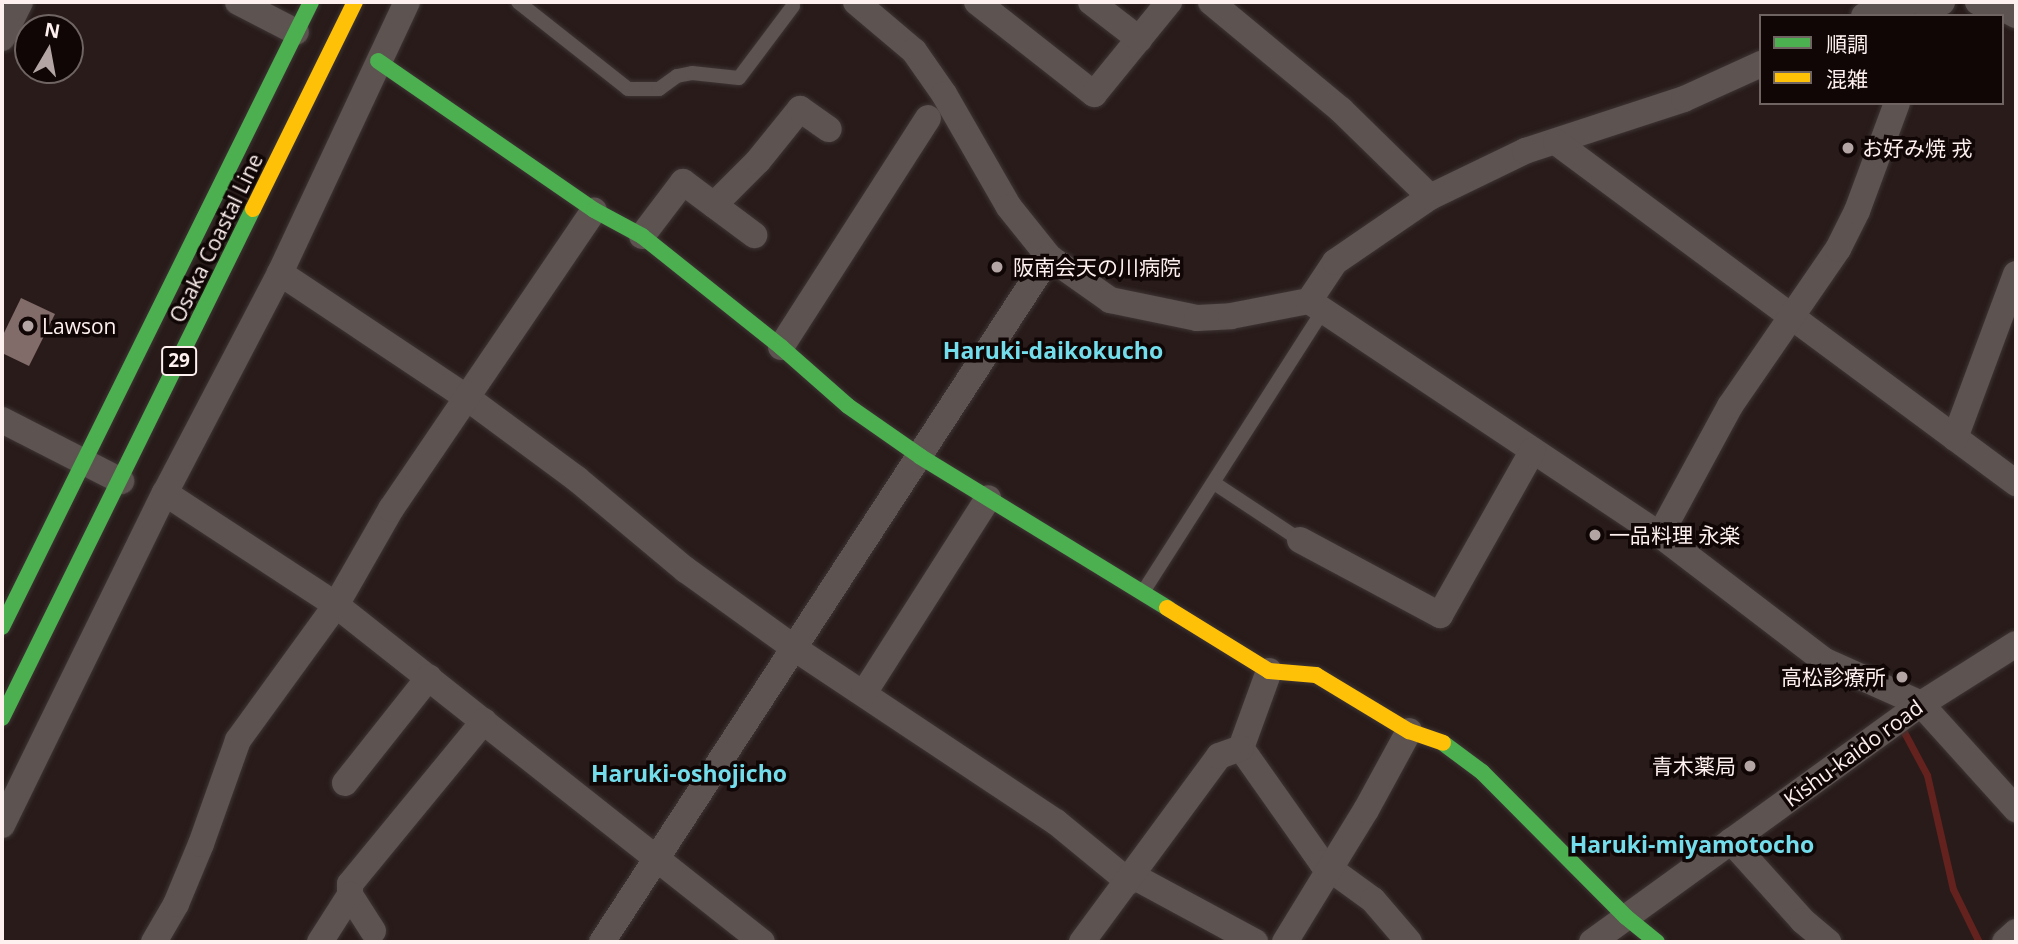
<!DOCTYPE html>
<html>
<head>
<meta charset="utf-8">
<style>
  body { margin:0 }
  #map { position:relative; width:2018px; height:944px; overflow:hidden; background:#281b1a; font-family:"Open Sans","Noto Sans JP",sans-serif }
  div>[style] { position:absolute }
  .stream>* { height:7px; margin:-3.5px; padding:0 3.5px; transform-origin:3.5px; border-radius:3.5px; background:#64221e }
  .building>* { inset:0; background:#826c69 }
  .roads { filter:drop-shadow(0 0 2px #3e3534) drop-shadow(0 0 2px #3e3534) }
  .lane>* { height:14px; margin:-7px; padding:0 7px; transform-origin:7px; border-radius:7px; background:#5d5351 }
  .street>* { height:26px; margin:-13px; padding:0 13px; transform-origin:13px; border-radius:13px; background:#5d5351 }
  .fast>* { height:16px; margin:-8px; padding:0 8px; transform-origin:8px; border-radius:8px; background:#4caf50 }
  .slow>* { height:16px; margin:-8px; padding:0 8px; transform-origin:8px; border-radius:8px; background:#ffc107 }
  .dots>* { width:19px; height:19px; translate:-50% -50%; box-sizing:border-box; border:4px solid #0f0605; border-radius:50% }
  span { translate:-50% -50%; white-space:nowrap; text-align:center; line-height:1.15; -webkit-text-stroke:7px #0f0605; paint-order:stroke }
  .shield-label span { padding:2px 5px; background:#0f0605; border:2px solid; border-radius:5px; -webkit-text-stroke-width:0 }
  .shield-label { font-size:19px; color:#fef0ee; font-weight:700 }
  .poi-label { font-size:21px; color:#fef0ee }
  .left { translate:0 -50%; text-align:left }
  .right { translate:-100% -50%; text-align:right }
  .street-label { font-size:21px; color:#fef0ee }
  .neighbourhood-label { font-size:23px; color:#73ddec; font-weight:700 }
  .frame { position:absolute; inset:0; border:4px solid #fef0ee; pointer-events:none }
  .legend { position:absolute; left:1759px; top:14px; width:245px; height:91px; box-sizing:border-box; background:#0f0605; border:2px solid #6f6462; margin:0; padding:9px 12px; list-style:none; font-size:21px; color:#fef0ee }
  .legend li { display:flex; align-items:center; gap:14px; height:35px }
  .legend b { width:35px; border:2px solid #6f6462 }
  .north { position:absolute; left:14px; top:14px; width:70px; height:70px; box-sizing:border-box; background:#0f0605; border:2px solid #6f6462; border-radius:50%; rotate:10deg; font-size:19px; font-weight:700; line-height:28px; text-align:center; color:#fef0ee }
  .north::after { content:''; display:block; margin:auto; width:24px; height:32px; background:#b3a5a4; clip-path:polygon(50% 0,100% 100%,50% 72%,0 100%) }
</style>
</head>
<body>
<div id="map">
  <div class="stream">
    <div style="left:1904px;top:732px;width:49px;rotate:61.9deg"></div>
    <div style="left:1927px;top:775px;width:117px;rotate:77.2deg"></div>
    <div style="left:1953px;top:889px;width:59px;rotate:63.9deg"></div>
  </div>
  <div class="building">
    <div style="clip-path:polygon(21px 298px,55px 314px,29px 366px,2px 353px,2px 337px)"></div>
  </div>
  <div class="roads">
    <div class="lane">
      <div style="left:518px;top:2px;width:140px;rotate:38.3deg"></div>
      <div style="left:628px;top:89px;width:31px"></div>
      <div style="left:659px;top:89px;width:22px;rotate:-36deg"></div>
      <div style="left:677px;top:76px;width:15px;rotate:-11deg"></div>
      <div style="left:692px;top:73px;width:47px;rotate:6.1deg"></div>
      <div style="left:739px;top:78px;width:90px;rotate:-53.1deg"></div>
      <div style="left:1214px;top:483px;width:103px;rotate:33.5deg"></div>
      <div style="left:1143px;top:592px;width:335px;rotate:-57.4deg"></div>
    </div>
    <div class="street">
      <div style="left:238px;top:2px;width:65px;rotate:27.3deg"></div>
      <div style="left:856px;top:2px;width:76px;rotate:40.2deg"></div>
      <div style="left:914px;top:51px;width:52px;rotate:55.1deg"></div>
      <div style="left:944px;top:94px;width:130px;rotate:60.1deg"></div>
      <div style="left:1009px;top:207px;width:64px;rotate:51.3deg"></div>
      <div style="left:1049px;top:257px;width:75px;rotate:35.2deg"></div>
      <div style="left:1110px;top:300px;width:89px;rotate:11.7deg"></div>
      <div style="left:1197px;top:318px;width:34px;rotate:-3deg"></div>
      <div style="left:1231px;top:316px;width:79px;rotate:-10.9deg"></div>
      <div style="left:1309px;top:301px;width:47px;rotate:-56.3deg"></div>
      <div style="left:1335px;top:262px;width:115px;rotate:-34.4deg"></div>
      <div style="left:1430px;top:197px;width:106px;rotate:-25.8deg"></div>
      <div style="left:1525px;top:151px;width:167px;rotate:-18.1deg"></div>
      <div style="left:1684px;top:99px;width:85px;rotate:-24.4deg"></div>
      <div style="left:977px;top:2px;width:149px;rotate:38.2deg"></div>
      <div style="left:1094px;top:94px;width:119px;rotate:-50.8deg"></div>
      <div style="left:1091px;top:2px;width:61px;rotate:37.6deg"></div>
      <div style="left:1211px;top:2px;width:169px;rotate:39.7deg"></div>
      <div style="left:1341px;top:110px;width:124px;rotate:44.3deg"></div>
      <div style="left:1920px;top:2px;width:22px"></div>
      <div style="left:1978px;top:2px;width:21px;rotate:11deg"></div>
      <div style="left:1999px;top:6px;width:19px;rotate:28deg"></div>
      <div style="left:1864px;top:16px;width:47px;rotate:-17.3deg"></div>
      <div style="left:2px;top:38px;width:40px;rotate:-63.4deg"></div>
      <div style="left:1556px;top:142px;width:573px;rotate:36.55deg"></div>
      <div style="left:714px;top:205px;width:62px;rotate:-45deg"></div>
      <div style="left:758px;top:161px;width:67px;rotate:-51.1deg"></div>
      <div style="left:800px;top:109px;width:35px;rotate:35deg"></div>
      <div style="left:642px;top:236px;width:68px;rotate:-52.8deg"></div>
      <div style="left:683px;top:182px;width:89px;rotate:36.7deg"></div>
      <div style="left:280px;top:273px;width:224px;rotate:33.7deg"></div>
      <div style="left:466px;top:397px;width:138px;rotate:36.5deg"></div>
      <div style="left:577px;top:479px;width:142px;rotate:39.9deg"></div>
      <div style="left:686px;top:570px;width:133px;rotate:35.8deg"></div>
      <div style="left:794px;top:648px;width:315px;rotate:33.6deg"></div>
      <div style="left:1056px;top:822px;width:94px;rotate:39.4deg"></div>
      <div style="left:1309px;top:301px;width:422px;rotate:33.7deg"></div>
      <div style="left:1660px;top:535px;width:208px;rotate:37.4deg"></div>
      <div style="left:1825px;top:661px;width:105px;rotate:24.1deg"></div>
      <div style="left:1921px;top:704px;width:142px;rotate:47.9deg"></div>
      <div style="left:781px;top:347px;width:272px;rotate:-57.3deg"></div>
      <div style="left:2px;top:420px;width:134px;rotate:27.1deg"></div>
      <div style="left:1955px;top:438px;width:175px;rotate:-69.6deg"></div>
      <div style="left:165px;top:493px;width:204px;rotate:33.2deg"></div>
      <div style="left:336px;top:605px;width:543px;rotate:38.35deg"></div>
      <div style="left:1660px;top:535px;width:147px;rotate:-61.5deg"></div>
      <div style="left:1730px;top:406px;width:191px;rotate:-55.5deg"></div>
      <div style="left:1838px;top:249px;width:42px;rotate:-63.4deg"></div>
      <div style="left:1857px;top:211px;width:115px;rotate:-69.7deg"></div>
      <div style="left:1300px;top:540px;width:159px;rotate:28.2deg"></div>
      <div style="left:1440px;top:615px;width:189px;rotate:-60.6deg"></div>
      <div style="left:864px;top:693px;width:231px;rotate:-57.5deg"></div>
      <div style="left:1241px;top:748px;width:141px;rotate:54.8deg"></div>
      <div style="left:1322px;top:863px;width:63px;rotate:36deg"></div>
      <div style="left:1373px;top:900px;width:55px;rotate:49.4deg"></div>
      <div style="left:1241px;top:748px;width:82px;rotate:-70deg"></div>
      <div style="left:345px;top:783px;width:135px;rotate:-51.6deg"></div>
      <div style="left:2px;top:825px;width:370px;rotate:-63.9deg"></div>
      <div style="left:165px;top:493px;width:248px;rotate:-62.4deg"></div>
      <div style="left:280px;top:273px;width:299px;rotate:-64.9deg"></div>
      <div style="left:1731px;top:841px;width:108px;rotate:48deg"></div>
      <div style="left:1803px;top:921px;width:33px;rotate:40deg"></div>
      <div style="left:1133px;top:876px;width:139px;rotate:28.4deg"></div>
      <div style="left:373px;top:931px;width:43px;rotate:-122.6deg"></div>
      <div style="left:350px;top:895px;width:11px;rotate:-90deg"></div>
      <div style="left:350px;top:884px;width:211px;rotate:-50.6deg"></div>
      <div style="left:154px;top:942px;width:44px;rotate:-59.9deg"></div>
      <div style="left:176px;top:904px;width:65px;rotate:-67.4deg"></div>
      <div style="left:201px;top:844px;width:110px;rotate:-70.4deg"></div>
      <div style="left:238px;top:740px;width:167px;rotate:-54deg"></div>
      <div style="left:336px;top:605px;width:111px;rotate:-60.2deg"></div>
      <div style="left:391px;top:509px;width:361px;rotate:-55.8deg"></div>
      <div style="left:320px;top:942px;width:56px;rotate:-57.4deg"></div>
      <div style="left:602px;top:942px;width:818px;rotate:-56.87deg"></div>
      <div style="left:1082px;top:942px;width:231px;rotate:-53.6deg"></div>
      <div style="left:1219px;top:756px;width:23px;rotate:-20deg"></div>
      <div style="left:1285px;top:942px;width:155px;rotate:-58.5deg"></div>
      <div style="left:1366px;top:810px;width:90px;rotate:-61.4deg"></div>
      <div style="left:1592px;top:942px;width:406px;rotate:-35.9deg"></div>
      <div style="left:1921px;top:704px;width:112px;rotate:-32.3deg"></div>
      <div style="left:2005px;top:942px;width:15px;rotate:-42deg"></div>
    </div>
    <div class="fast">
      <div style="left:378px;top:61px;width:262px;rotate:34.6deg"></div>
      <div style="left:594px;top:210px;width:55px;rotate:28.4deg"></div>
      <div style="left:642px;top:236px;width:178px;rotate:38.6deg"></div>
      <div style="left:781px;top:347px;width:89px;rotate:41.4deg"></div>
      <div style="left:848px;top:406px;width:89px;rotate:34.9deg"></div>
      <div style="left:921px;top:457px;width:289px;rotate:31.5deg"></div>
      <div style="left:2px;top:627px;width:697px;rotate:-63.69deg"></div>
      <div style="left:2px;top:718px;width:568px;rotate:-63.75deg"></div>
      <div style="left:1443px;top:743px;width:49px;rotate:36.6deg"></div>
      <div style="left:1482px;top:772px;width:204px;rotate:45.2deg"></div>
      <div style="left:1626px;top:917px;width:40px;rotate:39deg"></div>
    </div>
    <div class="slow">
      <div style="left:253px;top:209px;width:231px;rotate:-63.8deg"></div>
      <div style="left:1167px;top:608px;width:120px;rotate:31.7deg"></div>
      <div style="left:1269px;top:671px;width:47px;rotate:4.9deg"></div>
      <div style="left:1316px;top:675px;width:109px;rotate:31.1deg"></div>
      <div style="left:1409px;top:731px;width:36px;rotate:19deg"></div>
    </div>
  </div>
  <div class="dots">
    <div style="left:1848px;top:148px;background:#b3a5a4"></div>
    <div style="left:997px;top:267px;background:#b3a5a4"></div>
    <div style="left:28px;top:326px;background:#b3a5a4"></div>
    <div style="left:1595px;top:535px;background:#b3a5a4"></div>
    <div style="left:1902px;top:677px;background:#b3a5a4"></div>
    <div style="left:1750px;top:766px;background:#b3a5a4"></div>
  </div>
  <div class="shield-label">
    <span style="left:179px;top:361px">29</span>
  </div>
  <div class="poi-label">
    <span class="left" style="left:1862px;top:148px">お好み焼 戎</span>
    <span class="left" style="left:1013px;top:267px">阪南会天の川病院</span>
    <span class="left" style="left:42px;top:326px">Lawson</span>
    <span class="left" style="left:1609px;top:535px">一品料理 永楽</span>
    <span class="right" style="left:1886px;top:677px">高松診療所</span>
    <span class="right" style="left:1736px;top:766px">青木薬局</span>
  </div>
  <div class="street-label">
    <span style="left:216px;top:238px;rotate:-64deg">Osaka Coastal Line</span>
    <span style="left:1853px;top:753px;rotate:-36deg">Kishu-kaido road</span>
  </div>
  <div class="neighbourhood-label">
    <span style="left:1053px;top:350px">Haruki-daikokucho</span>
    <span style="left:689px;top:773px">Haruki-oshojicho</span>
    <span style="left:1692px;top:844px">Haruki-miyamotocho</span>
  </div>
  <div class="frame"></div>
  <ul class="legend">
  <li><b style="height:9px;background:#4caf50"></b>順調</li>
  <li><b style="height:9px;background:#ffc107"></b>混雑</li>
  </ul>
  <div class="north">N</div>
</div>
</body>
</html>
